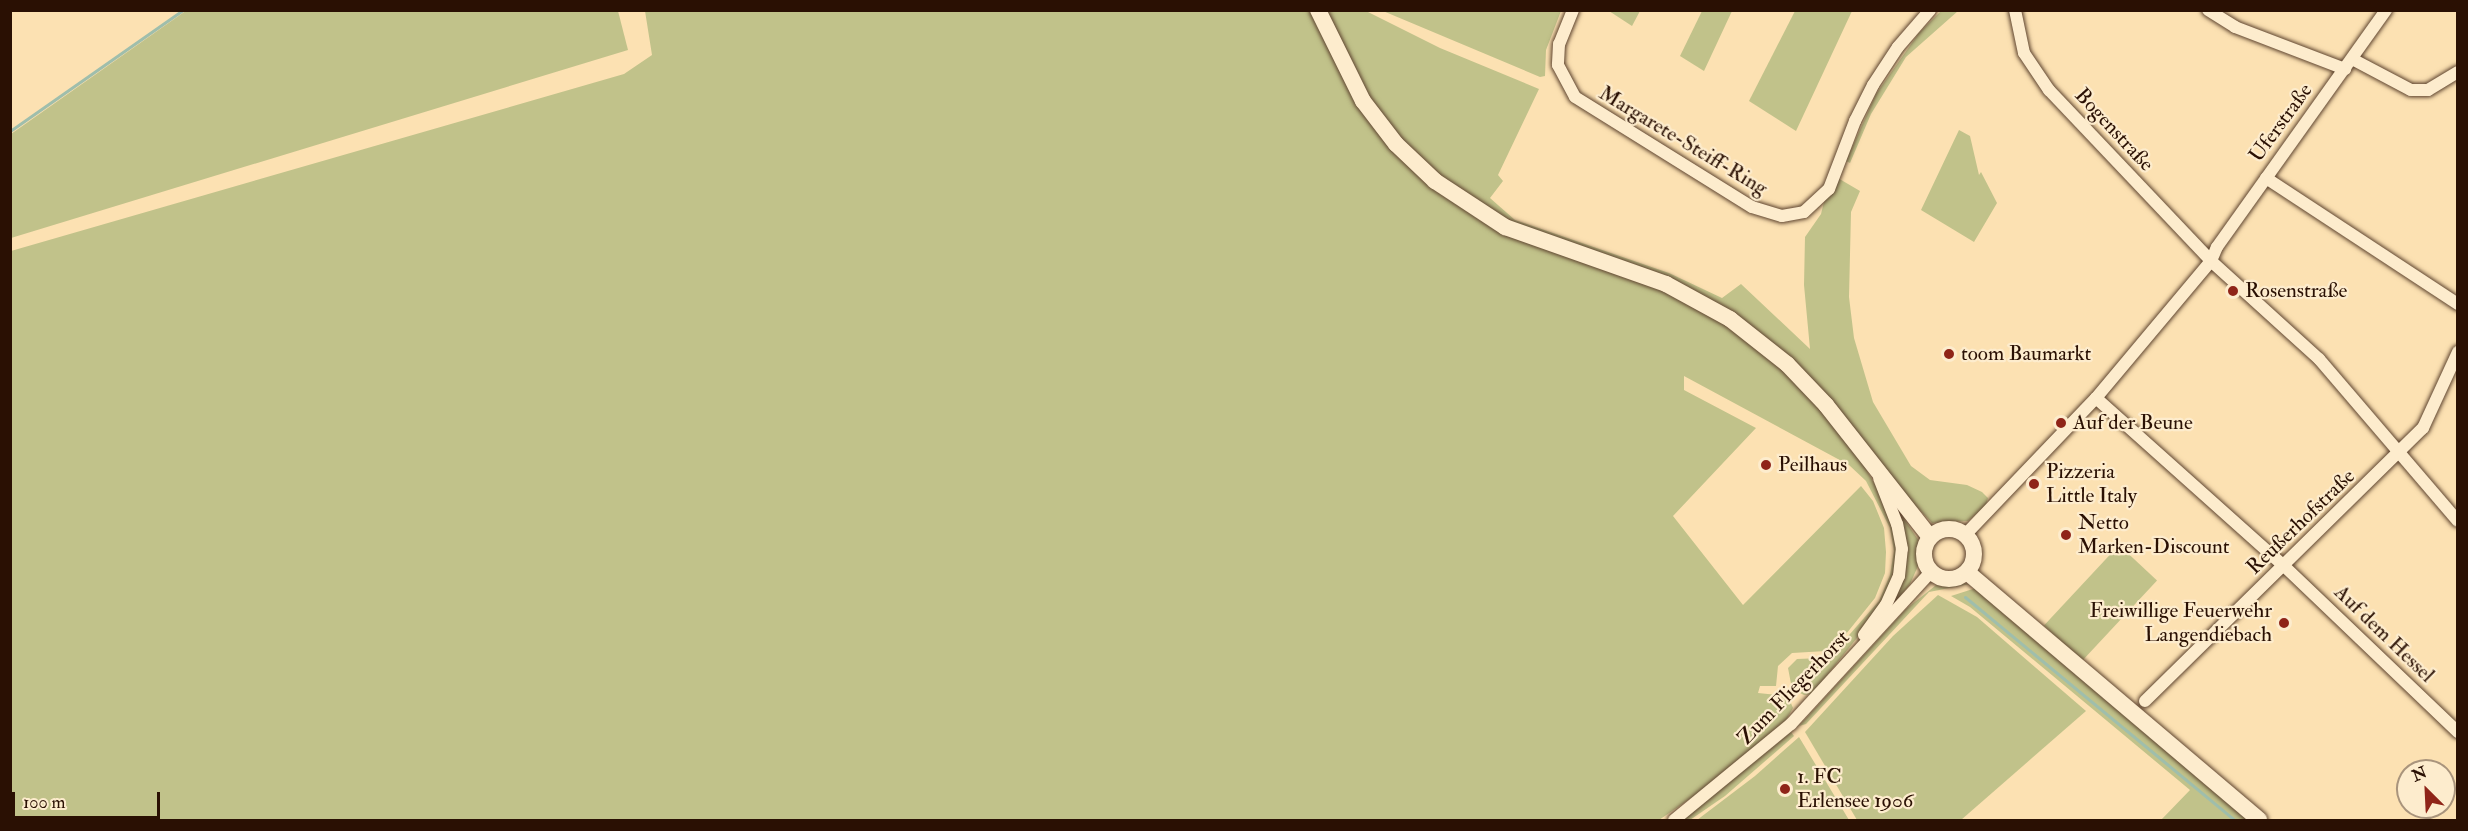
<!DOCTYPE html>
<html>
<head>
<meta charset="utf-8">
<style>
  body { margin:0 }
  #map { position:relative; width:2468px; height:831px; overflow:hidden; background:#fce1b2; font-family:"IM FELL Double Pica",serif }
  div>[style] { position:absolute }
  .green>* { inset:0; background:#c1c28a; transform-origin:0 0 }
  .stream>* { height:3px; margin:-1.5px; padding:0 1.5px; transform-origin:1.5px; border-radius:1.5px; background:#9fbeac }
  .roads { filter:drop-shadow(0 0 2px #5e442f) drop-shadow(0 0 2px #5e442f) }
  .street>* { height:12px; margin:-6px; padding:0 6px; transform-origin:6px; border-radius:6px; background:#fdeccd }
  .secondary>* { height:16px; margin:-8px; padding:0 8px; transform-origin:8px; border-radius:8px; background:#fdeccd }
  .secondary>.ring { margin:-8px; padding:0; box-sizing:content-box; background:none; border:16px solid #fdeccd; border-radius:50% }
  .dots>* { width:16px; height:16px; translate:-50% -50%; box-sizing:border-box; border:3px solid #fdeccd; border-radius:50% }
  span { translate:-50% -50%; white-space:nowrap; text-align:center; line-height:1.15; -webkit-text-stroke:4.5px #fdeccd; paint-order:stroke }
  .street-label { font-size:21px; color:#2a1003 }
  .poi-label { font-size:21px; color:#2a1003 }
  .left { translate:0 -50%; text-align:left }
  .right { translate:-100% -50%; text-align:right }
  .frame { position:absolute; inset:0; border:12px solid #2a1003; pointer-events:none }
  .north { position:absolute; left:2396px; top:759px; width:60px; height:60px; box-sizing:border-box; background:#fdeccd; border:2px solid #a9947c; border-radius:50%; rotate:336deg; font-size:16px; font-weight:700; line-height:24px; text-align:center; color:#2a1003 }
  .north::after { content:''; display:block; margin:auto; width:21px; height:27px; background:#8f2418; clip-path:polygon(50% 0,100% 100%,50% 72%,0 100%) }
  .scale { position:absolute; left:12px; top:792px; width:148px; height:27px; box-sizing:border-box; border:3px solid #2a1003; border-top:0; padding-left:8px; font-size:18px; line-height:21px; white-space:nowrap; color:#2a1003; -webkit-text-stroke:4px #fdeccd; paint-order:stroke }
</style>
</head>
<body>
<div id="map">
  <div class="green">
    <div style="clip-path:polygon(187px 10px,618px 11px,628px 50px,11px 238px,11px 134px)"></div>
    <div style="clip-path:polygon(645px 11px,1313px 11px,1344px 80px,1450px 198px,1663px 289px,1726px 323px,1785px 368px,1858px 455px,1882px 497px,1899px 550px,1897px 576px,1885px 603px,1812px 694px,1804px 695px,1792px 689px,1788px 668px,1797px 659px,1822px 658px,1835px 651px,1879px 601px,1890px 575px,1894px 551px,1890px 528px,1866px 481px,1849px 465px,1684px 376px,1684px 390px,1756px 428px,1673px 516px,1743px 605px,1861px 486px,1873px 501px,1884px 528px,1886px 552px,1885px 573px,1875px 598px,1846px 634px,1826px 651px,1792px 653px,1778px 666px,1776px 686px,1760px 686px,1758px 693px,1788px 696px,1793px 708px,1786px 720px,1707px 787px,1659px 820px,11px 820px,11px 251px,624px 74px,652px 55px)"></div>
    <div style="clip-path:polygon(1324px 11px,1366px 11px,1440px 48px,1539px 89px,1498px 175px,1503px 181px,1490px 198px,1515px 220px,1669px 273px,1722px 298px,1741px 284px,1810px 349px,1804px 285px,1805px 237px,1821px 214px,1831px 174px,1860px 191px,1851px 212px,1849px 297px,1854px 338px,1873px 402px,1911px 466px,1930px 480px,1967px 485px,1982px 492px,1988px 498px,1986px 505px,1968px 521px,1932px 523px,1739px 318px,1548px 239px,1486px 209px,1423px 162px,1369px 102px)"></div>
    <div style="clip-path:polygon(1383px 11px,1561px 10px,1561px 11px,1546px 50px,1545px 76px,1540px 77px)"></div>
    <div style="clip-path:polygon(1609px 11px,1640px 11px,1632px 26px)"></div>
    <div style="clip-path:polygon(1702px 11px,1732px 11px,1704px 71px,1680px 56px)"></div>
    <div style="clip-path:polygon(1795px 11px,1852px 11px,1796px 131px,1749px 101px)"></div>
    <div style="clip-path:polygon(1941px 11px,1958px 11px,1906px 57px,1871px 114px,1850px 163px,1846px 161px,1876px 94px,1919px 33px)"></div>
    <div style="clip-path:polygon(1959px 130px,1970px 136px,1979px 175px,1981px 172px,1997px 203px,1974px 242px,1921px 210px)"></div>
    <div style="clip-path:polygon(1898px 510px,1919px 541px,1919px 564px,1910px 584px,1889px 610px,1901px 578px)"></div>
    <div style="left:2119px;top:545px;width:52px;height:110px;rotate:43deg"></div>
    <div style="clip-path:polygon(1940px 582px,1970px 584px,1929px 592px,1806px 724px,1799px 726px,1906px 609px)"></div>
    <div style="clip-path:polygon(1976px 588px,2253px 820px,2161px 820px,2190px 790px,1970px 607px,1951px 596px)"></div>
    <div style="clip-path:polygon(1938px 595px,1977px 617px,2086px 711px,1961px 820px,1857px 820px,1805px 732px,1893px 636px)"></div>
    <div style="clip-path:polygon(1791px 732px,1794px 736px,1725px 796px,1690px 820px,1683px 820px)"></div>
    <div style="clip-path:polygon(1799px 737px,1849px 820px,1697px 820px,1755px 776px)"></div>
  </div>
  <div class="stream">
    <div style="left:10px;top:131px;width:211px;rotate:-35deg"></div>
    <div style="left:1965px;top:597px;width:350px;rotate:39.6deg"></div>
  </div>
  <div class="roads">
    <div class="street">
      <div style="left:1573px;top:10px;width:37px;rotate:112deg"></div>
      <div style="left:1559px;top:44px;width:21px;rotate:93deg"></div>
      <div style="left:1558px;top:65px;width:36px;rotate:62deg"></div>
      <div style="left:1575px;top:97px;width:208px;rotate:31.9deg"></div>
      <div style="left:1752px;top:207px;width:31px;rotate:17deg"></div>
      <div style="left:1782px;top:216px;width:22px;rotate:-10deg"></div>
      <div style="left:1804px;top:212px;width:34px;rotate:-43deg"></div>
      <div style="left:1829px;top:189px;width:73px;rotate:-69.1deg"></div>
      <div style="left:1855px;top:121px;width:40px;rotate:-63.4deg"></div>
      <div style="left:1873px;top:85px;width:45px;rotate:-56.7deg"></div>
      <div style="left:1898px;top:47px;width:49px;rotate:-49.1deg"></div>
      <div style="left:2015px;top:10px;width:44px;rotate:78.2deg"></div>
      <div style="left:2024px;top:53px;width:45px;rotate:56deg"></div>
      <div style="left:2049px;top:90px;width:236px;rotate:46.5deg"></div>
      <div style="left:2211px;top:261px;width:146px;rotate:42.2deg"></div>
      <div style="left:2319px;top:359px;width:213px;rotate:49.4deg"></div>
      <div style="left:2208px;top:10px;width:32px;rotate:32deg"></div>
      <div style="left:2235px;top:27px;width:118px;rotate:20.9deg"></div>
      <div style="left:2354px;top:60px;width:64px;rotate:27.8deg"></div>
      <div style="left:2411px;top:90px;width:17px"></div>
      <div style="left:2428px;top:90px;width:35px;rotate:-31deg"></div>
      <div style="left:2266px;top:178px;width:230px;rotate:33.3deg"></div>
      <div style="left:2096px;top:398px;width:251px;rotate:41.8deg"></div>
      <div style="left:2283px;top:565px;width:242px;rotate:43.7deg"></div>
      <div style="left:1965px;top:535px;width:190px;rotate:-46.3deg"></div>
      <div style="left:2096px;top:398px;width:179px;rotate:-50deg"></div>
      <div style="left:2211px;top:261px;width:15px;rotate:-67deg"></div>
      <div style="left:2217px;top:247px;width:291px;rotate:-54.5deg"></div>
      <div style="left:1864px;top:635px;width:37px;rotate:-54deg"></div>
      <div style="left:1886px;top:605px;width:32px;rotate:-66deg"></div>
      <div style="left:1899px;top:576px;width:27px;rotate:-84deg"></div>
      <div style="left:1902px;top:549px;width:25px;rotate:-101deg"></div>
      <div style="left:1897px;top:524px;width:49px;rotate:-111.4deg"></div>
      <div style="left:2145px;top:701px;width:390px;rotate:-44.5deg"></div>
      <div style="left:2423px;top:428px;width:84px;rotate:-65.3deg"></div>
      <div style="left:1674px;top:820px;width:151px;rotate:-39.4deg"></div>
      <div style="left:1791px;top:724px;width:207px;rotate:-47.4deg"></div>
    </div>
    <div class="secondary">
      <div style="left:1318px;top:10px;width:102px;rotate:63.7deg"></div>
      <div style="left:1363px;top:101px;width:54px;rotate:52.5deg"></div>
      <div style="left:1396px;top:144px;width:54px;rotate:43.5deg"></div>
      <div style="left:1435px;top:181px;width:84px;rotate:33.3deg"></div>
      <div style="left:1505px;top:227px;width:171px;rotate:19.5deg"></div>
      <div style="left:1666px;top:284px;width:73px;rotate:28.7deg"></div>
      <div style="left:1730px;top:319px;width:73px;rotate:38.3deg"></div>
      <div style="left:1787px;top:364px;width:57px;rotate:46.4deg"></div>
      <div style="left:1826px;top:405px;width:168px;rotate:51.8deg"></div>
      <div class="ring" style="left:1924px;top:529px;width:34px;height:34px"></div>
      <div style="left:1967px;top:572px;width:383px;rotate:40.3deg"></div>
    </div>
  </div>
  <div class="dots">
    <div style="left:2233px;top:291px;background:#8f2418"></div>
    <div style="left:1949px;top:354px;background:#8f2418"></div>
    <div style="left:2061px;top:423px;background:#8f2418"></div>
    <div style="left:1766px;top:465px;background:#8f2418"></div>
    <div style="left:2034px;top:484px;background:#8f2418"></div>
    <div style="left:2066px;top:535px;background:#8f2418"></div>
    <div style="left:2284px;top:623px;background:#8f2418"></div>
    <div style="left:1785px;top:789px;background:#8f2418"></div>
  </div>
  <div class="street-label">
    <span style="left:2281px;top:123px;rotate:-54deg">Uferstraße</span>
    <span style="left:2114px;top:130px;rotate:47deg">Bogenstraße</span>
    <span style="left:1683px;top:141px;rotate:31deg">Margarete-Steiff-Ring</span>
    <span style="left:2301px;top:522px;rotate:-44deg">Reußerhofstraße</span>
    <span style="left:2384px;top:634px;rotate:44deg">Auf dem Hessel</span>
    <span style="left:1794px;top:688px;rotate:-46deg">Zum Fliegerhorst</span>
  </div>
  <div class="poi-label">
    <span class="left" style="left:2245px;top:291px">Rosenstraße</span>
    <span class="left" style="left:1961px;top:354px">toom Baumarkt</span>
    <span class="left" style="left:2073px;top:423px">Auf der Beune</span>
    <span class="left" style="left:1778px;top:465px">Peilhaus</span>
    <span class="left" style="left:2046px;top:484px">Pizzeria<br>Little Italy</span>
    <span class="left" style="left:2078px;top:535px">Netto<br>Marken-Discount</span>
    <span class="right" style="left:2272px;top:623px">Freiwillige Feuerwehr<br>Langendiebach</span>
    <span class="left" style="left:1797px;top:789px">1. FC<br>Erlensee 1906</span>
  </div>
  <div class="frame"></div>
  <div class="north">N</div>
  <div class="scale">100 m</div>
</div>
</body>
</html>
